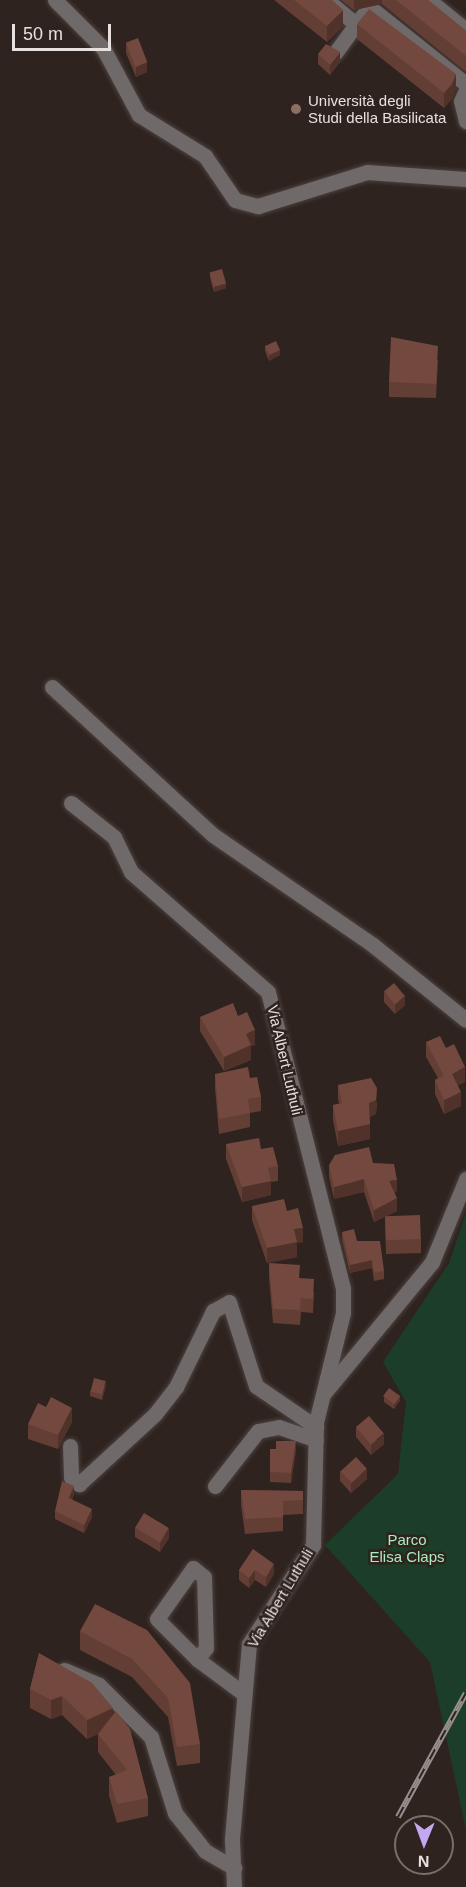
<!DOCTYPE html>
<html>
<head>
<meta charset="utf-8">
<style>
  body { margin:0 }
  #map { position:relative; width:466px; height:1887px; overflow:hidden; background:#2e231f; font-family:Arial,sans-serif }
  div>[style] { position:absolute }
  .green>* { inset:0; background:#1c3e28 }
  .roads { filter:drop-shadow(0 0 2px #4c413e) drop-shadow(0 0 2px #4c413e) }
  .minor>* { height:15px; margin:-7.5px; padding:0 7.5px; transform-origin:7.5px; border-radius:7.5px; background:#6f6969 }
  .rail>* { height:6px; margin-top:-3px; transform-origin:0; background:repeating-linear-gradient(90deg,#2e231f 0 11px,#988f8c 0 22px); box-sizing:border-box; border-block:2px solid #988f8c }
  .wall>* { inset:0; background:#633e35 }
  .shaded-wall>* { inset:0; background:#50322b }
  .building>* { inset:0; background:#73483e; transform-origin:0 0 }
  .dots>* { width:16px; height:16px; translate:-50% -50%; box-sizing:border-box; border:3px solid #2e231f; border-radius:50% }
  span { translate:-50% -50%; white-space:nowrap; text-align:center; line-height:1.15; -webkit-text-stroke:5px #2e231f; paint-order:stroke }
  .poi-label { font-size:15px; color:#e8e0de }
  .left { translate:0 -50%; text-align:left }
  .street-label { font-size:15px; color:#e8e0de }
  .park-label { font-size:15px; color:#a9edbf }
  .north { position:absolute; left:394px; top:1815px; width:60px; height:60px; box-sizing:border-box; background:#2e231f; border:2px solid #786f6b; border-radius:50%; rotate:181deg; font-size:16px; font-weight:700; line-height:24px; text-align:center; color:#e8e0de }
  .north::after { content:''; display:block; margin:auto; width:21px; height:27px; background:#c4a7f1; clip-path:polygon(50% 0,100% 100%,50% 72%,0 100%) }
  .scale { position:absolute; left:12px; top:24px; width:99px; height:27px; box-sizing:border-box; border:3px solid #e8e0de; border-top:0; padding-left:8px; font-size:18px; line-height:21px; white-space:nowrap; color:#e8e0de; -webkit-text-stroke:4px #2e231f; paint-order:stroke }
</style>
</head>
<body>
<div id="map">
  <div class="green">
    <div style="clip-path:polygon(466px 1213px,466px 1830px,430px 1662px,325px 1545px,398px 1474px,406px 1402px,383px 1362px,449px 1263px)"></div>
  </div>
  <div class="roads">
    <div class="minor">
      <div style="left:55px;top:0;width:68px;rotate:45deg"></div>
      <div style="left:103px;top:48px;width:76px;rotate:61.8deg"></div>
      <div style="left:139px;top:115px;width:78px;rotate:31.8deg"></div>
      <div style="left:205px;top:156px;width:53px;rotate:55.7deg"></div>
      <div style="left:235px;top:200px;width:24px;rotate:15deg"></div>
      <div style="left:258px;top:206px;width:114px;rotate:-17.3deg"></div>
      <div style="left:367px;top:172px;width:99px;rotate:4deg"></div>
      <div style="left:327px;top:0;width:38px;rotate:40deg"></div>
      <div style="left:429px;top:0;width:48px;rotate:39deg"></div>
      <div style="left:335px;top:53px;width:47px;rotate:-53.6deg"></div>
      <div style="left:363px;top:15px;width:13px;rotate:-13deg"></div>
      <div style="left:376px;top:12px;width:115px;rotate:38.7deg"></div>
      <div style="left:466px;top:90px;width:12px;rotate:114deg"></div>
      <div style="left:461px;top:101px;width:21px;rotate:76deg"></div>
      <div style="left:52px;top:687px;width:219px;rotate:42.6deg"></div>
      <div style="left:213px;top:835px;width:194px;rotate:34.5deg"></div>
      <div style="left:373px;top:945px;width:119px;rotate:38.9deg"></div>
      <div style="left:71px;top:803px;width:55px;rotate:38.3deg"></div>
      <div style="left:114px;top:837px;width:39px;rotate:64deg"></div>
      <div style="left:131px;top:872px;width:182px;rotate:41.2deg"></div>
      <div style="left:268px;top:992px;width:306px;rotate:75.8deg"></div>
      <div style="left:343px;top:1289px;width:24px;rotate:90deg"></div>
      <div style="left:343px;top:1313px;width:112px;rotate:103.9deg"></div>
      <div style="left:316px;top:1422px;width:123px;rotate:91.4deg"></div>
      <div style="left:313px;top:1545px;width:118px;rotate:122.9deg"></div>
      <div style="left:249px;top:1644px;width:197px;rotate:95deg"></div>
      <div style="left:232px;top:1840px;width:47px;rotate:87.6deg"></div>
      <div style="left:325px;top:1392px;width:168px;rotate:-50.5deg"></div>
      <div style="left:432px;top:1262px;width:90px;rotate:-67.7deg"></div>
      <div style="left:70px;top:1446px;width:31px;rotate:88deg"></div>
      <div style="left:71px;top:1477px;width:11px;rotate:41deg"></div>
      <div style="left:79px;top:1484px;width:103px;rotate:-42.6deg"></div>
      <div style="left:155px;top:1414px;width:34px;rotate:-52deg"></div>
      <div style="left:176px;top:1387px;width:85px;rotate:-64deg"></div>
      <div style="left:213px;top:1311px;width:18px;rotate:-29deg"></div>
      <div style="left:229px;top:1302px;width:88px;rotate:72.2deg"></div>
      <div style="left:256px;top:1386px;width:73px;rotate:34.3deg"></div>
      <div style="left:215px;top:1486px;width:70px;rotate:-52deg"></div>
      <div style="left:258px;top:1431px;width:21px;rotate:-11deg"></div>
      <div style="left:279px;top:1427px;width:39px;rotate:19deg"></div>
      <div style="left:197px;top:1659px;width:14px;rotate:-51deg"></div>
      <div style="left:206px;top:1648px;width:71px;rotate:-91.6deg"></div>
      <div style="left:204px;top:1577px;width:14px;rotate:-141deg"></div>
      <div style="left:193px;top:1568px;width:62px;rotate:125.2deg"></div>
      <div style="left:157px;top:1619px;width:57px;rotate:45deg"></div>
      <div style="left:197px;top:1659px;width:57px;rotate:36.5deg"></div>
      <div style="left:64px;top:1670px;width:38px;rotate:23deg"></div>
      <div style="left:99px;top:1685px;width:74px;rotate:45deg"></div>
      <div style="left:151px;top:1737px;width:80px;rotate:72.5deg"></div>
      <div style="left:175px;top:1813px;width:48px;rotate:51.7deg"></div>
      <div style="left:205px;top:1851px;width:34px;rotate:30deg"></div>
    </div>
  </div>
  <div class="rail">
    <div style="left:398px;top:1817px;width:141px;rotate:-61.3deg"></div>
  </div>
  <div class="wall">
    <div style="clip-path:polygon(274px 0,332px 0,343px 26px,327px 42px)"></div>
    <div style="clip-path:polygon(341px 0,428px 0,466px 31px,466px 72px,382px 4px,354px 10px)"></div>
    <div style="clip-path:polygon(357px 24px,456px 88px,452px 99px,444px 108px,357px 39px)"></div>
    <div style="clip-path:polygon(126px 43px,147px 72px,136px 77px,126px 53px)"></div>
    <div style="clip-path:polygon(318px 54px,340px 62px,330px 75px,318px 64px)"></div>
    <div style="clip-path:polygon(210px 273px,226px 288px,214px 292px,210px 278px)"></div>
    <div style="clip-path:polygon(265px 346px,280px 355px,269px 361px,265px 351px)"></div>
    <div style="clip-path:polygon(438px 360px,436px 398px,389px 397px,389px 382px)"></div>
    <div style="clip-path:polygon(384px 992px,405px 1005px,395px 1014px,384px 1002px)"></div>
    <div style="clip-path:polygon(238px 1016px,255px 1045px,251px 1046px,251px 1060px,224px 1071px,200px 1031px,200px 1017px)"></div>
    <div style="clip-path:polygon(426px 1042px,446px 1048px,465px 1082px,458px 1085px,461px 1106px,444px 1114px,435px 1094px,435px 1080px,438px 1078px,426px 1057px)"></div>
    <div style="clip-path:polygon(215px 1074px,250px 1078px,261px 1097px,261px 1111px,250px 1113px,250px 1127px,219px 1134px,215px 1088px)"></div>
    <div style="clip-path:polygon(338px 1085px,377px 1103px,376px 1114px,370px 1117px,370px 1139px,338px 1146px,333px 1120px,333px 1105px,339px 1104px,338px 1099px)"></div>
    <div style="clip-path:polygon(226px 1144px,261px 1149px,278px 1166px,278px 1181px,271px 1182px,271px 1195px,242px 1202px,226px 1159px)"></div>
    <div style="clip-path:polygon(373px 1163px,397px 1192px,394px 1192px,397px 1211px,374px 1222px,364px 1192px,334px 1199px,329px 1177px,329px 1165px)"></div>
    <div style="clip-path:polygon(252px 1206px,287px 1211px,303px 1242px,297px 1243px,297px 1257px,267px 1263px,252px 1220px)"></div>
    <div style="clip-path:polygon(385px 1217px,421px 1239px,421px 1253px,386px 1254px)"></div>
    <div style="clip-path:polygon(342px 1232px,357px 1241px,384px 1271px,384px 1279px,374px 1281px,372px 1268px,350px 1273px,342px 1240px)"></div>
    <div style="clip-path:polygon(269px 1263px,300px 1278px,314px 1293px,313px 1313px,301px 1312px,300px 1325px,273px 1323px,269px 1278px)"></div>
    <div style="clip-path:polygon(106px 1386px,102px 1400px,90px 1396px,90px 1391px)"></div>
    <div style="clip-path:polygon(384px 1397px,400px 1401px,394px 1409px,384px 1402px)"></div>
    <div style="clip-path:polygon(72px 1422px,58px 1449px,28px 1439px,28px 1424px)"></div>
    <div style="clip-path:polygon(356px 1427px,384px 1444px,371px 1455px,356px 1437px)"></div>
    <div style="clip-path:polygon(270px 1449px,296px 1451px,291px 1483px,270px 1482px)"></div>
    <div style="clip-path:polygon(340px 1471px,367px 1479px,351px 1493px,340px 1481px)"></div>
    <div style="clip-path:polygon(241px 1490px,303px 1491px,303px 1514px,283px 1515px,283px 1531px,245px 1534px,241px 1505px)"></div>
    <div style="clip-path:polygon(74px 1494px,72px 1500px,92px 1517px,84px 1533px,55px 1519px,55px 1511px)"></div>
    <div style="clip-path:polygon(135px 1527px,169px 1538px,160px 1552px,135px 1537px)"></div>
    <div style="clip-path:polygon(253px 1549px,274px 1574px,266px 1587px,255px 1580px,249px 1588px,239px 1580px,239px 1570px)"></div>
    <div style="clip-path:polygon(147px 1630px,200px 1744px,200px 1763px,177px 1766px,168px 1717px,132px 1677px,80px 1650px,80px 1631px)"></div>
    <div style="clip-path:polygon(39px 1653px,113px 1715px,148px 1798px,148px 1816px,117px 1823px,109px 1796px,109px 1777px,116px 1775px,98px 1752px,98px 1734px,87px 1739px,62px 1715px,51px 1719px,30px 1708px,30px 1689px)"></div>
  </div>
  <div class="shaded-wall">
    <div style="clip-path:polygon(354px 0,382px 0,382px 4px,354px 10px)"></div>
    <div style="clip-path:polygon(343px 10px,343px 26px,327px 42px,327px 26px)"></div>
    <div style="clip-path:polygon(340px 52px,340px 62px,330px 75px,330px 65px)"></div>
    <div style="clip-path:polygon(147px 62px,147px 72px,136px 77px,136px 67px)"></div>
    <div style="clip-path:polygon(456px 74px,456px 88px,452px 99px,444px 108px,444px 93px)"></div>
    <div style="clip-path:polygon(226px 283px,226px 288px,214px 292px,214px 286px)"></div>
    <div style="clip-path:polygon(280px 350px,280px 355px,269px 361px,269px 355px)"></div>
    <div style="clip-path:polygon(405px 996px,405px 1005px,395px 1014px,395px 1004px)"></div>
    <div style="clip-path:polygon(255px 1030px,255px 1045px,251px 1046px,251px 1060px,224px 1071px,224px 1057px,246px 1034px)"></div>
    <div style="clip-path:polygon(465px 1067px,465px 1082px,452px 1088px,452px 1074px)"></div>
    <div style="clip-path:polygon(377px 1088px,376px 1114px,369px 1118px,369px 1103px)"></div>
    <div style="clip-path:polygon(461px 1092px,461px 1106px,444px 1114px,444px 1100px)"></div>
    <div style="clip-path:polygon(370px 1124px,370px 1139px,338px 1146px,338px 1131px)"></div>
    <div style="clip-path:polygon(364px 1179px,364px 1192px,334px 1199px,334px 1187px)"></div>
    <div style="clip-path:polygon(397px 1180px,397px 1192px,389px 1194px,389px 1181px)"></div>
    <div style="clip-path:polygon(271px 1181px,271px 1195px,242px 1202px,242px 1187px)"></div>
    <div style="clip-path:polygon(397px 1198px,397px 1211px,374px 1222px,374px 1210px)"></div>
    <div style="clip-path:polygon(303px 1228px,303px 1242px,297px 1243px,297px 1257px,267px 1263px,267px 1248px,294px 1229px)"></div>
    <div style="clip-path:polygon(372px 1260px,372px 1268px,350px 1273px,350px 1265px)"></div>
    <div style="clip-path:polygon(106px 1381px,106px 1386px,102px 1400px,102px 1395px)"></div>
    <div style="clip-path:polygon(400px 1396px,400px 1401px,394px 1409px,394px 1404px)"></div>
    <div style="clip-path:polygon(72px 1408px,72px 1422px,58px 1449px,58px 1435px)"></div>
    <div style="clip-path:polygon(384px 1434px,384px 1444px,371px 1455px,371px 1445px)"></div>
    <div style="clip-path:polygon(296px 1441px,296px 1451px,291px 1483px,291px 1473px)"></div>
    <div style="clip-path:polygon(367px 1469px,367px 1479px,351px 1493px,351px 1483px)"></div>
    <div style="clip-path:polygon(74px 1486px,74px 1494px,69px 1506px,69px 1498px)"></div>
    <div style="clip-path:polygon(92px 1509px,92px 1517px,84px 1533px,84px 1525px)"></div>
    <div style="clip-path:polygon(169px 1528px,169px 1538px,160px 1552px,160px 1542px)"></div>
    <div style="clip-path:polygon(274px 1564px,274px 1574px,266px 1587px,266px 1577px)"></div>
    <div style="clip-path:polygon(255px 1570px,255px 1580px,249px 1588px,249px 1578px)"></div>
    <div style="clip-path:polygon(62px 1696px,62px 1715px,51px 1719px,51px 1700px)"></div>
    <div style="clip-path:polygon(113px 1708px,113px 1727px,87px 1739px,87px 1720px)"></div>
  </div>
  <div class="building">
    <div style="clip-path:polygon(294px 0,332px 0,343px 10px,327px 26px)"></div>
    <div style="clip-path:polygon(396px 0,428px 0,466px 31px,466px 56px)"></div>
    <div style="clip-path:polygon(369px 9px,456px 74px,452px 84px,444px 93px,357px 24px)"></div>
    <div style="left:138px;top:38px;width:26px;height:13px;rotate:69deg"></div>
    <div style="clip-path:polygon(326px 44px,340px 52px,330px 65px,318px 54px)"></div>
    <div style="left:222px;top:269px;width:15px;height:13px;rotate:74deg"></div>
    <div style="clip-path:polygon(391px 337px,438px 346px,436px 384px,389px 382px)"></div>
    <div style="left:276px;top:341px;width:10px;height:12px;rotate:66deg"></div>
    <div style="left:394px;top:983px;width:17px;height:13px;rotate:50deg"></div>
    <div style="clip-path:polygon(233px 1003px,238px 1016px,247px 1012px,255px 1030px,246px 1034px,251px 1045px,224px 1057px,200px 1017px)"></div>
    <div style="clip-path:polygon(440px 1036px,446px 1048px,454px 1044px,465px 1067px,452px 1074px,461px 1092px,444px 1100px,435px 1080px,444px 1076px,426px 1042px)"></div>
    <div style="clip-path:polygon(248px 1067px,250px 1078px,257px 1077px,261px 1097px,248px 1099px,250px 1113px,219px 1119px,215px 1074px)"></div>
    <div style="clip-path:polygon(371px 1078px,377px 1088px,376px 1100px,369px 1103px,370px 1124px,338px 1131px,333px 1105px,342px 1103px,338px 1085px)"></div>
    <div style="clip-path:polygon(259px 1138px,261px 1149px,273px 1147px,278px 1166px,268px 1168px,271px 1181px,242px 1187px,226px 1144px)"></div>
    <div style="clip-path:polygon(369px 1147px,373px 1163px,394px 1164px,397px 1180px,389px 1181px,397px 1198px,374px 1210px,364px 1179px,334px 1187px,329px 1165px,335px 1155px)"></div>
    <div style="clip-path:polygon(284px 1199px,287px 1211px,298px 1208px,303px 1228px,294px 1229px,297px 1242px,267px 1248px,252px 1206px)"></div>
    <div style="left:420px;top:1215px;width:24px;height:35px;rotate:88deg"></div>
    <div style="clip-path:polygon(354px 1229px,357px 1241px,380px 1241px,384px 1271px,374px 1273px,372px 1260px,350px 1265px,342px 1232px)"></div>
    <div style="clip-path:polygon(269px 1263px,300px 1265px,299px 1278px,314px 1279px,313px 1299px,301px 1298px,300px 1310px,273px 1309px)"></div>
    <div style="left:94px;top:1378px;width:12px;height:14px;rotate:14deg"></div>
    <div style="left:389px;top:1388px;width:14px;height:10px;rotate:36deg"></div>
    <div style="clip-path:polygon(51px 1397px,72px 1408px,58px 1435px,28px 1424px,38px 1403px,46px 1407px)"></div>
    <div style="left:369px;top:1416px;width:23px;height:17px;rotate:50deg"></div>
    <div style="clip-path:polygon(276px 1441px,296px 1441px,291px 1473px,270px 1472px,270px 1449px,276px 1449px)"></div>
    <div style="left:356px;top:1457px;width:16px;height:21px;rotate:47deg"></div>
    <div style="clip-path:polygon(62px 1481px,74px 1486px,69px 1498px,92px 1509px,84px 1525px,55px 1511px)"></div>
    <div style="clip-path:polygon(241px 1490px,303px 1491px,303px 1500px,283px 1501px,283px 1517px,245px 1519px)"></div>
    <div style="left:144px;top:1513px;width:29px;height:17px;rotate:31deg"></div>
    <div style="clip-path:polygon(253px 1549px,274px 1564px,266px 1577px,255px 1570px,249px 1578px,239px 1570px)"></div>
    <div style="clip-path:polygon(95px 1604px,147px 1630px,190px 1683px,200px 1744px,177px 1747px,168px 1698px,132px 1659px,80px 1631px)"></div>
    <div style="clip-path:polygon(39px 1653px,92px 1683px,113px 1708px,87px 1720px,62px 1696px,51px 1700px,30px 1689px)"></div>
    <div style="clip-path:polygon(116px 1711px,130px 1729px,148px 1798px,117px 1804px,109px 1777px,127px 1770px,98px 1734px)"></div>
  </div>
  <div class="dots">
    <div style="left:296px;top:109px;background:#8d6e63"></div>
  </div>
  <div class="poi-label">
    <span class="left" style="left:308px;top:109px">Università degli<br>Studi della Basilicata</span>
  </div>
  <div class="street-label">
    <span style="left:285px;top:1060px;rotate:77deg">Via Albert Luthuli</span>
    <span style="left:280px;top:1598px;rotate:-59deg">Via Albert Luthuli</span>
  </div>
  <div class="park-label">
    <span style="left:407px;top:1548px">Parco<br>Elisa Claps</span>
  </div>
  <div class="north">N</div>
  <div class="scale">50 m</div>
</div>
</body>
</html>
